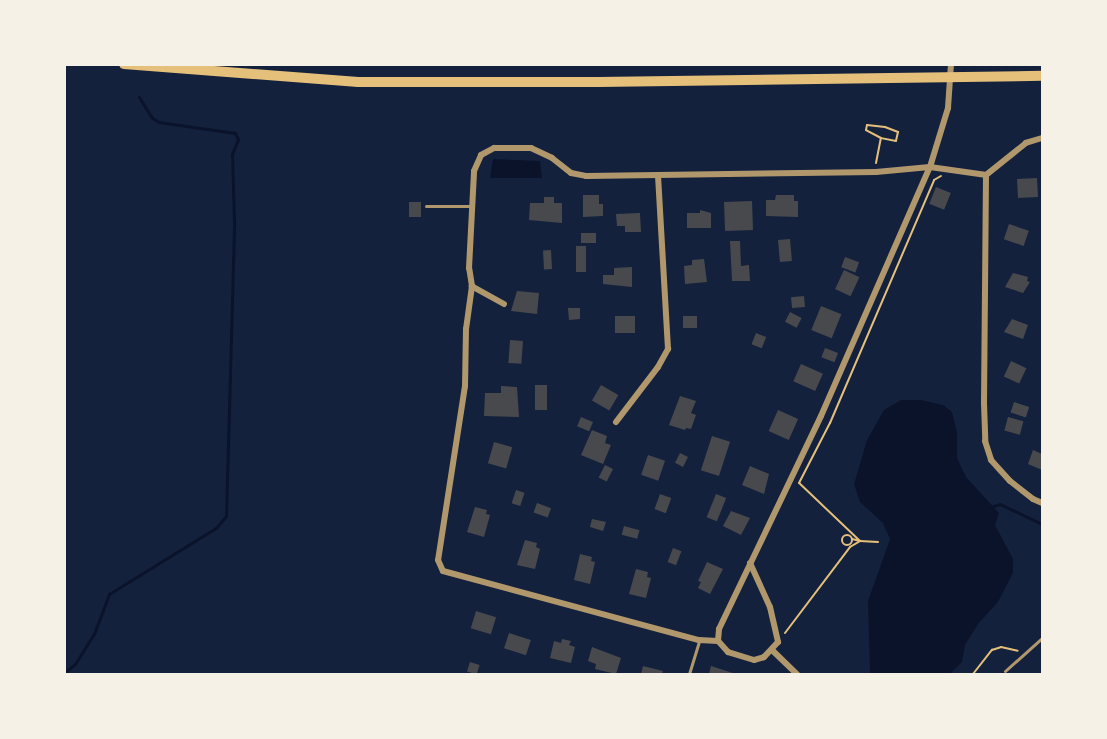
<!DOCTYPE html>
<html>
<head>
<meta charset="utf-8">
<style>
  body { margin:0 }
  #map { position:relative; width:1107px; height:739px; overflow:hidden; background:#14213d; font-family:"Golos Text",sans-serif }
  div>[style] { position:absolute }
  .water>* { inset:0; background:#0b132b }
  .stream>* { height:3px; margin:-1.5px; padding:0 1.5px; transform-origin:1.5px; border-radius:1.5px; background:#0b132b }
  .building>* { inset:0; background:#48494c; transform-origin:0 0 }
  .path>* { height:2px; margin:-1px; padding:0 1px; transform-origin:1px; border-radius:1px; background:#e5c07b }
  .path>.ring { margin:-1px; padding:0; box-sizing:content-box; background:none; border:2px solid #e5c07b; border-radius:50% }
  .service>* { height:3px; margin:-1.5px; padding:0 1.5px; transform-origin:1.5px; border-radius:1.5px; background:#b1986c }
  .minor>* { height:6px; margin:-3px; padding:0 3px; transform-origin:3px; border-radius:3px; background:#b1986c }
  .primary>* { height:10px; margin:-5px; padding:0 5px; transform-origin:5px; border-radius:5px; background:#e5c07b }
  span { translate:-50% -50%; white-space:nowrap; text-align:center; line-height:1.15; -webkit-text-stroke:6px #f6f1e7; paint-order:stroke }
  .frame { position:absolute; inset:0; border:66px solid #f6f1e7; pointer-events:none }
</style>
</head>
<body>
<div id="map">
  <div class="water">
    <div style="clip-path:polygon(493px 159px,540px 161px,542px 178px,490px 178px)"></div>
    <div style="clip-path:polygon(901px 400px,921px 400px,943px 405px,952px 412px,957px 432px,957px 458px,966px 477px,999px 513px,995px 525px,1013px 559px,1013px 573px,998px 602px,978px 624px,965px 645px,962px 662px,950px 674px,870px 674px,868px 601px,890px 539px,883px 523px,860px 502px,854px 484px,867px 440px,884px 410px)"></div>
  </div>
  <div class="stream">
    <div style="left:990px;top:507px;width:10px;rotate:-17deg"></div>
    <div style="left:1000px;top:504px;width:47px;rotate:25.5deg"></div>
    <div style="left:64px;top:673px;width:14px;rotate:-39deg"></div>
    <div style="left:75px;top:664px;width:36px;rotate:-58deg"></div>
    <div style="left:94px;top:634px;width:43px;rotate:-69.4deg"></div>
    <div style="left:109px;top:594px;width:126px;rotate:-31.7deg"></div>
    <div style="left:216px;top:528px;width:16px;rotate:-50deg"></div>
    <div style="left:226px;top:516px;width:295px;rotate:-88.4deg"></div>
    <div style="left:234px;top:221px;width:67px;rotate:-91.7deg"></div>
    <div style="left:232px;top:154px;width:16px;rotate:-68deg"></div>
    <div style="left:238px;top:139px;width:7px;rotate:-117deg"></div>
    <div style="left:235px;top:133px;width:77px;rotate:-171.8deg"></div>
    <div style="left:159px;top:122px;width:8px;rotate:-150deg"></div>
    <div style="left:152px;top:118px;width:25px;rotate:-122deg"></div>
  </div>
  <div class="building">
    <div style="left:1037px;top:178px;width:19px;height:20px;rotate:87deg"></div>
    <div style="left:936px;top:187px;width:16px;height:18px;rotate:22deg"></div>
    <div style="clip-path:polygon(583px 195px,599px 195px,599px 204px,603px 204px,603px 216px,583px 217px)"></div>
    <div style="clip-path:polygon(776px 195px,794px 195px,794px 201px,798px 201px,798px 217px,766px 216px,766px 200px,775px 200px)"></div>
    <div style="clip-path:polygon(544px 197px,554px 197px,554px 203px,562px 203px,562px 223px,529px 220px,530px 203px,544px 203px)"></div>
    <div style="left:752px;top:201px;width:29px;height:28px;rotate:88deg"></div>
    <div style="left:409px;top:202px;width:12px;height:15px"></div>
    <div style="clip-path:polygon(700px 210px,711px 213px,711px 228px,687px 228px,687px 213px,700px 213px)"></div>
    <div style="clip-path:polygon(640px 213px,641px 232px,625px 232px,625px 226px,617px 226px,616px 214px)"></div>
    <div style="left:1009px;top:224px;width:21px;height:16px;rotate:19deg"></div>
    <div style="left:581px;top:233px;width:15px;height:10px"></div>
    <div style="left:790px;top:239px;width:22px;height:12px;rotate:85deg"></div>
    <div style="clip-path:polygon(730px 241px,740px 241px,741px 266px,749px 265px,750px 281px,732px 281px)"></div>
    <div style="left:576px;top:246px;width:10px;height:26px"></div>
    <div style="left:551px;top:250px;width:19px;height:8px;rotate:87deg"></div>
    <div style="left:845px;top:257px;width:15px;height:11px;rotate:20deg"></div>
    <div style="clip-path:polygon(704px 259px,707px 282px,685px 284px,684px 266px,692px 265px,692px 260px)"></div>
    <div style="clip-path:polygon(632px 267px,632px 287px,603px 284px,603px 275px,614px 275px,614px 268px)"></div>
    <div style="left:844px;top:270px;width:17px;height:21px;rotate:25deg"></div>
    <div style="clip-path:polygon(1013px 273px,1028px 277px,1027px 281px,1030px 282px,1023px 293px,1005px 287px)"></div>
    <div style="clip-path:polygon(517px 291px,539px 293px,537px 314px,511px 311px)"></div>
    <div style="left:804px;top:296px;width:11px;height:13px;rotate:85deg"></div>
    <div style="left:821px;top:306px;width:22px;height:26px;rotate:22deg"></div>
    <div style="clip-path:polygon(568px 308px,580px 308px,580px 319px,569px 320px)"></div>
    <div style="left:790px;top:312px;width:13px;height:11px;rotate:27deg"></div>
    <div style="left:615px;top:316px;width:20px;height:17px"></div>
    <div style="left:683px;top:316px;width:14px;height:12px"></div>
    <div style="clip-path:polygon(1012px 319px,1028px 325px,1023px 339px,1004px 332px)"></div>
    <div style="left:756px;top:333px;width:11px;height:12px;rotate:22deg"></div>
    <div style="left:510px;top:340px;width:13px;height:23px;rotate:4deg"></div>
    <div style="left:825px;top:348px;width:14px;height:10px;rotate:21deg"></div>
    <div style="left:1011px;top:361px;width:17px;height:17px;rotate:25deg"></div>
    <div style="left:801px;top:364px;width:24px;height:19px;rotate:24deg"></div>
    <div style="left:535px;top:385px;width:12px;height:25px"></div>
    <div style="left:601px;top:385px;width:20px;height:18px;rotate:30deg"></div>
    <div style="clip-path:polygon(501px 386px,517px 387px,519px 417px,484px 416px,485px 393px,501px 393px)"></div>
    <div style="clip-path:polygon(680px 396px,696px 401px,691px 413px,696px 415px,691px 429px,686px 428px,685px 430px,669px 425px)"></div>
    <div style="left:1014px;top:402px;width:16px;height:11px;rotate:18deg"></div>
    <div style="left:778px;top:410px;width:22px;height:23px;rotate:24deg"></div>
    <div style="left:581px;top:417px;width:13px;height:10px;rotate:23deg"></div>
    <div style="left:1008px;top:417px;width:16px;height:14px;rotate:15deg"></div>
    <div style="clip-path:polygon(592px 430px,607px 436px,605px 443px,611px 445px,603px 464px,581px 455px)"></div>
    <div style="left:712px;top:436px;width:19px;height:36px;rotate:18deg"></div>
    <div style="left:494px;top:442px;width:19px;height:22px;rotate:16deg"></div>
    <div style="clip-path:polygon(1033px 450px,1042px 454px,1042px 470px,1028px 464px)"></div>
    <div style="left:680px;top:453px;width:9px;height:11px;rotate:27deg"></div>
    <div style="left:648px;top:455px;width:18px;height:21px;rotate:19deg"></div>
    <div style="left:605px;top:465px;width:9px;height:14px;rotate:27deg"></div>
    <div style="clip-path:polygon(750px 466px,769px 474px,764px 494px,742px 485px)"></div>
    <div style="left:516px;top:490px;width:9px;height:14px;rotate:18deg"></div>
    <div style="left:660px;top:494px;width:12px;height:16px;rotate:20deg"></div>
    <div style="left:716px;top:494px;width:11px;height:25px;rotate:22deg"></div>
    <div style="left:537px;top:503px;width:15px;height:10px;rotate:20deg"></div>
    <div style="clip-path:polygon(475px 507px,487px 510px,486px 514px,490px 515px,484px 537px,467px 532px)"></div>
    <div style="clip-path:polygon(731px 511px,750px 518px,741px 535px,723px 526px)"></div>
    <div style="clip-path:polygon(592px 519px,606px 522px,603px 531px,590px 527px)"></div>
    <div style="left:624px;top:526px;width:16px;height:9px;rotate:15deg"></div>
    <div style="clip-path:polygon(525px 540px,537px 543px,536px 547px,540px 549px,535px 569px,517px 565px)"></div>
    <div style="left:673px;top:548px;width:9px;height:15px;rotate:21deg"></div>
    <div style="clip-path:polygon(580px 554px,592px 557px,591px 561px,595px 562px,590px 584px,574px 580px)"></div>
    <div style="clip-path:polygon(707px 562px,723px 569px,710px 594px,698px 588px,701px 582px,698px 581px)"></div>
    <div style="clip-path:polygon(636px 569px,648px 572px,647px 577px,651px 578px,646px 598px,629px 594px)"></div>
    <div style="left:476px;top:611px;width:21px;height:18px;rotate:17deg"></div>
    <div style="left:509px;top:633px;width:23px;height:16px;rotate:18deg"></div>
    <div style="clip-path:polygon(562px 639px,571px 641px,569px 645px,575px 647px,571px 663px,550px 658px,554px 641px,561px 643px)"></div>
    <div style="clip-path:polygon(592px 647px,621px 658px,616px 674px,595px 669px,596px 664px,588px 661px)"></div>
    <div style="left:470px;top:662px;width:10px;height:10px;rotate:17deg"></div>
    <div style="clip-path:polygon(643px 666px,663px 671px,662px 674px,641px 674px)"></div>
    <div style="clip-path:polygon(711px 666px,736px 674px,709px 674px)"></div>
  </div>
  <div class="path">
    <div style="left:876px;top:163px;width:25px;rotate:-79deg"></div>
    <div style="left:881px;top:138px;width:17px;rotate:-152deg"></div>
    <div style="left:866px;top:130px;width:5px;rotate:-79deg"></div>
    <div style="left:867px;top:125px;width:18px;rotate:6deg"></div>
    <div style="left:885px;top:127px;width:14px;rotate:21deg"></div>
    <div style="left:898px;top:132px;width:9px;rotate:103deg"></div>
    <div style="left:896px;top:141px;width:15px;rotate:-169deg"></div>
    <div class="ring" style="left:842px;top:535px;width:8px;height:8px"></div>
    <div style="left:878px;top:542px;width:18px;rotate:-177deg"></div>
    <div style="left:860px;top:541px;width:84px;rotate:-136.4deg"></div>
    <div style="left:799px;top:483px;width:68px;rotate:-62.7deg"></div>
    <div style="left:830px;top:423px;width:264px;rotate:-66.8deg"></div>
    <div style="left:934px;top:180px;width:8px;rotate:-30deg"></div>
    <div style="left:785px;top:633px;width:108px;rotate:-52.9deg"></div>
    <div style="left:850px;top:547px;width:12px;rotate:-31deg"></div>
    <div style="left:860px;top:541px;width:8px;rotate:-166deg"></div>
    <div style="left:973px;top:674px;width:31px;rotate:-52deg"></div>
    <div style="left:992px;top:650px;width:9px;rotate:-18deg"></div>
    <div style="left:1001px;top:647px;width:17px;rotate:13deg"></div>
  </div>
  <div class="service">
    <div style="left:426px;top:206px;width:45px"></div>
    <div style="left:1005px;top:671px;width:50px;rotate:-41.7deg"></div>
    <div style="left:689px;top:674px;width:34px;rotate:-73deg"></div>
  </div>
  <div class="minor">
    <div style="left:1042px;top:138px;width:17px;rotate:163deg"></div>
    <div style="left:1026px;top:143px;width:51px;rotate:141.3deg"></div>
    <div style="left:986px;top:175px;width:228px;rotate:90.5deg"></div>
    <div style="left:984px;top:403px;width:38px;rotate:88deg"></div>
    <div style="left:985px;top:441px;width:20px;rotate:72deg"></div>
    <div style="left:991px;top:460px;width:28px;rotate:48deg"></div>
    <div style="left:1010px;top:481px;width:29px;rotate:38deg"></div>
    <div style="left:1033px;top:499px;width:10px;rotate:24deg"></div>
    <div style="left:472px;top:286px;width:43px;rotate:97.9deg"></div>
    <div style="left:466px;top:329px;width:57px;rotate:91deg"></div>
    <div style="left:465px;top:386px;width:176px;rotate:98.8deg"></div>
    <div style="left:438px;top:560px;width:12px;rotate:66deg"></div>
    <div style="left:443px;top:571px;width:265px;rotate:15.1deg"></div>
    <div style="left:699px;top:640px;width:19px;rotate:3deg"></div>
    <div style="left:504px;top:304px;width:37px;rotate:-151deg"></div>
    <div style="left:472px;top:286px;width:18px;rotate:-99deg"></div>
    <div style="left:469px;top:268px;width:97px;rotate:-87deg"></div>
    <div style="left:474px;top:171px;width:17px;rotate:-66deg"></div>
    <div style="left:481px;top:155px;width:15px;rotate:-28deg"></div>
    <div style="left:494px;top:148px;width:37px"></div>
    <div style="left:531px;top:148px;width:23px;rotate:25deg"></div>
    <div style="left:552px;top:158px;width:24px;rotate:38deg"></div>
    <div style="left:571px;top:173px;width:15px;rotate:11deg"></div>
    <div style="left:586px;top:176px;width:290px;rotate:-0.8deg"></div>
    <div style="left:876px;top:172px;width:54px;rotate:-5.3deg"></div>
    <div style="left:930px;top:167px;width:57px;rotate:8.1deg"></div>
    <div style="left:616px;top:422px;width:69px;rotate:-52.6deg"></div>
    <div style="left:658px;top:367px;width:21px;rotate:-61deg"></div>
    <div style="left:668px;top:349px;width:172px;rotate:-93.3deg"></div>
    <div style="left:750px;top:563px;width:48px;rotate:65.6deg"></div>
    <div style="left:770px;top:607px;width:36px;rotate:77deg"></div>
    <div style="left:778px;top:642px;width:21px;rotate:133deg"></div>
    <div style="left:764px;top:657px;width:10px;rotate:163deg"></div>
    <div style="left:754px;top:660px;width:27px;rotate:-163deg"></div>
    <div style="left:728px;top:652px;width:15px;rotate:-132deg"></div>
    <div style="left:718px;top:641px;width:12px;rotate:-85deg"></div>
    <div style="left:719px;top:629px;width:236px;rotate:-64.4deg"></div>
    <div style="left:821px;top:416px;width:272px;rotate:-66.4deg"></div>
    <div style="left:930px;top:167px;width:62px;rotate:-73deg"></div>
    <div style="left:948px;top:108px;width:44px;rotate:-86.1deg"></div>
    <div style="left:772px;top:650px;width:35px;rotate:44deg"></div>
  </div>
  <div class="primary">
    <div style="left:124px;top:64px;width:235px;rotate:4.4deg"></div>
    <div style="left:358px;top:82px;width:240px"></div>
    <div style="left:598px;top:82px;width:444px;rotate:-0.8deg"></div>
  </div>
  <div class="frame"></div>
</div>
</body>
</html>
